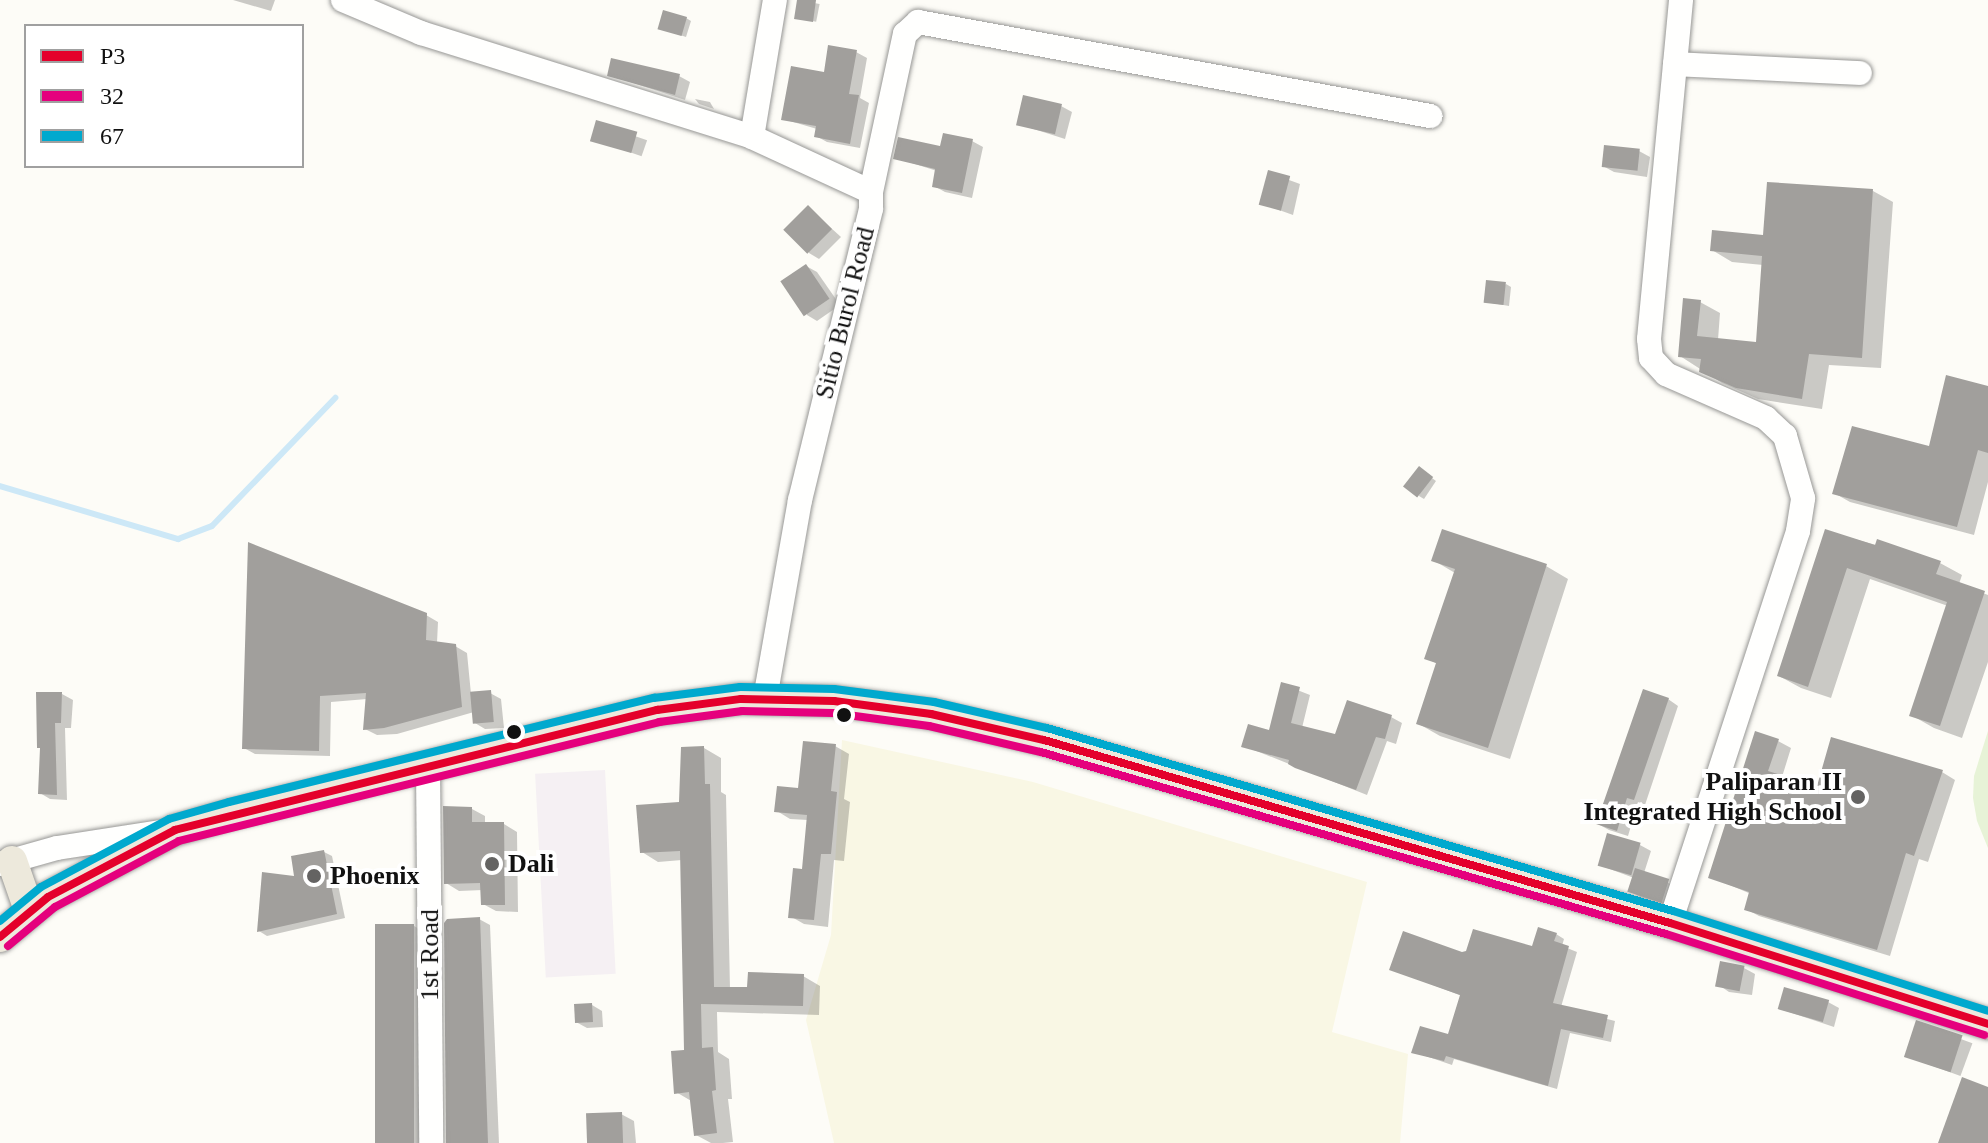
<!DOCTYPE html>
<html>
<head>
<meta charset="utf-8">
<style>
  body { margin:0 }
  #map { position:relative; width:1988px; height:1143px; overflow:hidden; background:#fdfcf7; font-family:Georgia,serif }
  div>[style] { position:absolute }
  .industrial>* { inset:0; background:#f5f0f3; transform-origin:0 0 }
  .farmland>* { inset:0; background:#f9f7e4 }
  .green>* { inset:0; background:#e7f3d7 }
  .shadow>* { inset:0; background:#0003; transform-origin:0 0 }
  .stream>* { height:6px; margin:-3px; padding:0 3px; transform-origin:3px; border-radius:3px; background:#cde8f7 }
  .building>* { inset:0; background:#a19f9c; transform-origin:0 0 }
  .roads { filter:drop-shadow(0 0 2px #979795) drop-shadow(0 0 2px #979795) }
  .minor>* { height:24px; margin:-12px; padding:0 12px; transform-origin:12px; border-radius:12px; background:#fffffe }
  .major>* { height:30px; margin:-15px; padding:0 15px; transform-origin:15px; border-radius:15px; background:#ede9dc }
  .bus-1>* { height:8px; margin:-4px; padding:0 4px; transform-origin:4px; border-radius:4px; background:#e4002b }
  .bus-2>* { height:8px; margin:-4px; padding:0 4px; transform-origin:4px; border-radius:4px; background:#e5007d }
  .bus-3>* { height:8px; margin:-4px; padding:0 4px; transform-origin:4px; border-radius:4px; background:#00a9ce }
  .dots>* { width:22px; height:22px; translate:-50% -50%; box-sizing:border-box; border:4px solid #fff; border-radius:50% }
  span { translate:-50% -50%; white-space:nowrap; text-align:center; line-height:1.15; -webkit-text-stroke:8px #fff; paint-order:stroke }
  .street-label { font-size:26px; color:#111 }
  .poi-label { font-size:26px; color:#111; font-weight:700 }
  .right { translate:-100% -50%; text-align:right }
  .left { translate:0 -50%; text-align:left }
  .legend { position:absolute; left:24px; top:24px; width:280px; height:144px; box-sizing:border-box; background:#fff; border:2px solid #a0a0a0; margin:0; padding:10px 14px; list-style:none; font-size:24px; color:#111 }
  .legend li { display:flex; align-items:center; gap:16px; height:40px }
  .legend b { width:40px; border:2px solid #a0a0a0 }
</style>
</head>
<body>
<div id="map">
  <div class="industrial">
    <div style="left:605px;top:770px;width:204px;height:70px;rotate:87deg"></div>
  </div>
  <div class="farmland">
    <div style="clip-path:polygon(842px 740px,1033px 782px,1367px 882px,1332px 1032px,1408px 1054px,1400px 1143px,834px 1143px,806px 1020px,831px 935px)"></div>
  </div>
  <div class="green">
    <div style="clip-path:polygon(1988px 731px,1988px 848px,1977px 821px,1973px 798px,1974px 776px)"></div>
  </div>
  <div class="shadow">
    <div style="clip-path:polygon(233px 0,275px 0,271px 11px)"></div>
    <div style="left:799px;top:0;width:21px;height:18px;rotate:11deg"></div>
    <div style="clip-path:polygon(686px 18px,691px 21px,686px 37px,659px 28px)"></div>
    <div style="clip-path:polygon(856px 52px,867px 58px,860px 98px,869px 103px,860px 148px,827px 142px,816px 136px,817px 129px,783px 119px,825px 74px)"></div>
    <div style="clip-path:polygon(609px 75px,679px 76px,690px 82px,685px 100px)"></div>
    <div style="clip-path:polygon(695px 99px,710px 102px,714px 109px,699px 104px)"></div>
    <div style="clip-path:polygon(1061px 106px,1072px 112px,1065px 139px,1018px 124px)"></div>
    <div style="left:597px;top:123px;width:53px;height:17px;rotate:19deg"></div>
    <div style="clip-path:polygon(972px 141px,983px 147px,972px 198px,945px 192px,934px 186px,937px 171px,896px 158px)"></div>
    <div style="clip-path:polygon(1639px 151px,1650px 157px,1647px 177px,1614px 172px,1603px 166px)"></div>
    <div style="clip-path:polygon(1270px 173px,1300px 184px,1293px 215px,1262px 204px)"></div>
    <div style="clip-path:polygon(1873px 191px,1893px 202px,1881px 368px,1829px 365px,1822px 409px,1758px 399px,1722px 383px,1680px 356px,1700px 302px,1720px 313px,1718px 340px,1758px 344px,1763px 265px,1732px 262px,1712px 250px,1765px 238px)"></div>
    <div style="clip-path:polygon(809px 208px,841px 237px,819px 259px,809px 253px)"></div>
    <div style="clip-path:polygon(806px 266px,817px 272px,840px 305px,817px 321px,807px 315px)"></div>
    <div style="clip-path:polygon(1506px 284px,1511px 287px,1509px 306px,1486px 302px)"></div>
    <div style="clip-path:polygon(1988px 388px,1988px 482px,1974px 535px,1850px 502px,1834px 493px,1931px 448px)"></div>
    <div style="clip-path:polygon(1424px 472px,1436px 481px,1424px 499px,1419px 496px)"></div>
    <div style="clip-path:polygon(1443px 531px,1546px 566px,1568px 579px,1510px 759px,1440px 736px,1419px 724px,1438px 664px,1426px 658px,1455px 573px,1433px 560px)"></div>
    <div style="clip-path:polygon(1826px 531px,1940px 563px,1962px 575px,1959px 584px,1988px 595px,1988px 662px,1962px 738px,1934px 728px,1911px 715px,1948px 606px,1870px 579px,1831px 698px,1801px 688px,1779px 676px)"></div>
    <div style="clip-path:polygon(426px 615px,438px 622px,437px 643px,455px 646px,467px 653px,471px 694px,490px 693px,501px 699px,504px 728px,485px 729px,475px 723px,474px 712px,397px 734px,377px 735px,365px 729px,367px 699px,331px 702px,330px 756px,255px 754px,244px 748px)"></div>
    <div style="clip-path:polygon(1282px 684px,1310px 695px,1302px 728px,1337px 737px,1391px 717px,1402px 723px,1396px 744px,1387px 741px,1367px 795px,1244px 746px,1270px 733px)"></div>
    <div style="clip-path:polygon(62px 694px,73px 700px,71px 728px,65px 728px,67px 800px,50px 799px,40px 793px,42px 749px)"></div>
    <div style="clip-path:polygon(1668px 699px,1678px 706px,1645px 805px,1638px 802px,1628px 836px,1609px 830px,1598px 824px)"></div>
    <div style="clip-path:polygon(1778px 741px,1791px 748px,1782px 777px,1818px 789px,1942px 772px,1955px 780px,1928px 862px,1919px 859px,1890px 956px,1759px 916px,1746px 909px,1751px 894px,1711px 877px)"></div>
    <div style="clip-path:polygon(835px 746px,849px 754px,844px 799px,850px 802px,844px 861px,834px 860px,828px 927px,804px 924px,790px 916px,804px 871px,808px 820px,790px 819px,777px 811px,800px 790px)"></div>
    <div style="clip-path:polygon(704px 748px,721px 758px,721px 792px,726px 795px,730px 989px,749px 989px,803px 976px,820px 986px,819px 1015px,717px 1012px,718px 1052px,729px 1059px,732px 1099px,728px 1099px,733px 1142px,723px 1143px,711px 1143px,696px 1135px,693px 1102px,676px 1092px,686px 1051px,682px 860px,658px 862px,642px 852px,681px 804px)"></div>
    <div style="clip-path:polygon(472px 809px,485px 816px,485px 824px,504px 824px,517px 832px,518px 912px,496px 911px,483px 904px,483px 890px,459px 891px,446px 883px)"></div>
    <div style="clip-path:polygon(1640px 845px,1651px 851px,1644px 873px,1678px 887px,1672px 906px,1640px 897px,1630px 891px,1634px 878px,1599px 865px)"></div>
    <div style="clip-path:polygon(324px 852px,332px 856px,345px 918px,267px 936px,259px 931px,297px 878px)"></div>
    <div style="clip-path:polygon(479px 919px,490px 925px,499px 1143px,448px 1143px)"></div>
    <div style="clip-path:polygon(414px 926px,425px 932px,426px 1143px,380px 1143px)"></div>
    <div style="clip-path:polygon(1556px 934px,1564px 939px,1562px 946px,1577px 952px,1561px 1007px,1615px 1021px,1611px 1042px,1570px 1033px,1557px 1089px,1454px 1059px,1452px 1065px,1414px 1052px,1449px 1037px,1462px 996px,1391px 969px,1462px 954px,1534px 949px)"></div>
    <div style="clip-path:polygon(1744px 968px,1755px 974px,1752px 995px,1729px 992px,1719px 985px)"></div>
    <div style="clip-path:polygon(1828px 1002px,1839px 1008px,1834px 1027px,1780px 1009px)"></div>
    <div style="clip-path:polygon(592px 1005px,602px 1011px,603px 1027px,587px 1028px,576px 1022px)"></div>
    <div style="left:1917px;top:1023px;width:59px;height:35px;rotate:20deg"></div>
    <div style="clip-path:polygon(621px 1114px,634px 1121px,636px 1143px,591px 1143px)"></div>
  </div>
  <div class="stream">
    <div style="left:0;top:486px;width:186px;rotate:16.6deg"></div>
    <div style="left:178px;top:539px;width:36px;rotate:-21deg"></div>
    <div style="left:212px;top:526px;width:178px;rotate:-46.1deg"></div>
  </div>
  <div class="building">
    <div style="clip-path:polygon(797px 0,816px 0,813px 22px,794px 19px)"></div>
    <div style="left:663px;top:10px;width:25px;height:20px;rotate:16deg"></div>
    <div style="clip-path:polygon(828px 45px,857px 50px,849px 94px,859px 95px,850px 144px,814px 137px,816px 126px,781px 120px,791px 66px,824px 72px)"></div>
    <div style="clip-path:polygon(611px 58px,680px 74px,675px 95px,607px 76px)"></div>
    <div style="left:1023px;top:95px;width:40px;height:31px;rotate:13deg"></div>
    <div style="left:596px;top:120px;width:43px;height:22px;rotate:16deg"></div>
    <div style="clip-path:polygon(943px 133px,973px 139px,962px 193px,932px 187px,935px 169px,893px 159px,898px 137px,940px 146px)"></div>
    <div style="left:1604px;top:145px;width:36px;height:22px;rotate:6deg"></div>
    <div style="left:1268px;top:170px;width:23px;height:36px;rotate:15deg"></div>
    <div style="clip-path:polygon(1767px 182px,1873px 189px,1862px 358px,1809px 354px,1802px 399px,1736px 388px,1699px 372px,1701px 359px,1678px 357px,1683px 298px,1701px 300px,1697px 336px,1756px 342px,1762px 256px,1710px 251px,1712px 230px,1763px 235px)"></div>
    <div style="left:808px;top:205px;width:34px;height:35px;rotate:45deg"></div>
    <div style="left:806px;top:264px;width:42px;height:31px;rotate:56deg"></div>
    <div style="left:1486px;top:280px;width:20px;height:23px;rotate:6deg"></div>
    <div style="clip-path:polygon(1946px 375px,1988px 386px,1988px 453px,1978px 450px,1957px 527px,1832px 494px,1852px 426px,1929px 446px)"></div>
    <div style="left:1419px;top:466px;width:18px;height:26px;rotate:38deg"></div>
    <div style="clip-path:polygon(1442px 529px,1547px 564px,1488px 748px,1416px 724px,1436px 663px,1424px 659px,1455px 569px,1431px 561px)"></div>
    <div style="clip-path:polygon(1825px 529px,1875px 545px,1877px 539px,1941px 561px,1936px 574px,1985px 591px,1940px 726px,1909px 716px,1947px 602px,1847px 568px,1808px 687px,1777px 676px)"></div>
    <div style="clip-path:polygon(248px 542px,427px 613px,426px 640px,456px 644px,462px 707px,384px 728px,363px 730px,366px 693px,320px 696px,319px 751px,242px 749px)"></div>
    <div style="clip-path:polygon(1281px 682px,1300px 687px,1291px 723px,1335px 734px,1347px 700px,1392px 715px,1385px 739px,1376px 737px,1356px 790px,1295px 768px,1288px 764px,1289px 760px,1241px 747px,1248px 724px,1269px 730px)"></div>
    <div style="clip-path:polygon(1643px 689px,1669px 698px,1634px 800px,1627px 798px,1617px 831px,1596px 824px)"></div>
    <div style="left:491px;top:690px;width:32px;height:21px;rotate:85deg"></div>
    <div style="clip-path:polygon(36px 692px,62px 692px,61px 723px,55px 723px,57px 795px,38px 794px,40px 748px,37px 748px)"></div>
    <div style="clip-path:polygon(1755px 731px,1779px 739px,1768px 771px,1817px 786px,1831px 737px,1943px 770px,1914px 856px,1906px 853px,1877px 950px,1744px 910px,1749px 892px,1708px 878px)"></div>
    <div style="clip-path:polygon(803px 741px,836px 744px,831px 791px,837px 792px,831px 854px,821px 854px,814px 920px,788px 918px,793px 868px,802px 869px,807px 815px,774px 812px,777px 786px,798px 788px)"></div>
    <div style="clip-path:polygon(704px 746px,705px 784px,710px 784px,714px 987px,747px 987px,748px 972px,804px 974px,803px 1006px,701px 1004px,702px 1048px,713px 1047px,716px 1090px,712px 1091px,717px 1133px,694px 1136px,689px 1092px,674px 1094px,671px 1051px,684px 1050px,680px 851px,640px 853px,636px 805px,679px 802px,681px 747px)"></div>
    <div style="clip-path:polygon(443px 806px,472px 807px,472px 822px,504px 822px,505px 905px,481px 905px,480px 883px,444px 884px)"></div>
    <div style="left:1607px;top:833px;width:35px;height:34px;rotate:16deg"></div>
    <div style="clip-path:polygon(324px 850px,337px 914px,257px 932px,262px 872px,294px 876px,291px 856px)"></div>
    <div style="left:1635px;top:868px;width:36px;height:25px;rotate:18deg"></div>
    <div style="clip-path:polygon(480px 917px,488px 1143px,446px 1143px,444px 923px,447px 919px)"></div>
    <div style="left:375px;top:924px;width:39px;height:219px"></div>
    <div style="clip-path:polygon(1538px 927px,1557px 933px,1554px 941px,1569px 946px,1553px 1003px,1608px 1015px,1603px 1038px,1561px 1029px,1548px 1086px,1446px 1056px,1444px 1061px,1411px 1053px,1420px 1026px,1448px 1034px,1460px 995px,1389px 970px,1403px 931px,1462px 952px,1466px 951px,1473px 929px,1532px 946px)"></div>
    <div style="left:1720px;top:961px;width:25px;height:26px;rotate:11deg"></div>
    <div style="left:1784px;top:987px;width:47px;height:23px;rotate:16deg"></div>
    <div style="left:592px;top:1003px;width:19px;height:18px;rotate:87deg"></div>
    <div style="left:1916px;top:1020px;width:49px;height:39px;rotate:18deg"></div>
    <div style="clip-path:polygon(1962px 1077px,1988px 1087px,1988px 1143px,1938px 1143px)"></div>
    <div style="left:622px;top:1112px;width:31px;height:36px;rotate:88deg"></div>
  </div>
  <div class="roads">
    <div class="minor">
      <div style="left:343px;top:0;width:85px;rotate:22.9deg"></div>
      <div style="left:421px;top:33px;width:347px;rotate:17.4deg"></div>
      <div style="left:752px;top:137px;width:131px;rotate:24.8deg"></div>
      <div style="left:871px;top:192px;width:17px;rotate:90deg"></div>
      <div style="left:871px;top:209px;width:300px;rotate:103.7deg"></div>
      <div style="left:800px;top:500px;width:202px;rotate:100deg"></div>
      <div style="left:1675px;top:64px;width:185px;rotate:2.8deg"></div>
      <div style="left:752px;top:137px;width:139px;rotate:-80.5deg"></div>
      <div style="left:871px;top:192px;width:162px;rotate:-77.9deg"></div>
      <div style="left:905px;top:34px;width:18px;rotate:-43deg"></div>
      <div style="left:918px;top:22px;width:521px;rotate:10.4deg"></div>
      <div style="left:428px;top:767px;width:376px;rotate:89.5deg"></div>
      <div style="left:0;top:864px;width:59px;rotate:-15.7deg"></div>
      <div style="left:57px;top:848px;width:106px;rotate:-8.7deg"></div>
      <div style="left:1670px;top:923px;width:412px;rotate:-71.9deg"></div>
      <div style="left:1798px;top:531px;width:33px;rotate:-81deg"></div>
      <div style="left:1803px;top:498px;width:65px;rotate:-106.2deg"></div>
      <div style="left:1785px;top:436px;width:26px;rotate:-137deg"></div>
      <div style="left:1766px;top:418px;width:109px;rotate:-156.3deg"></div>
      <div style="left:1666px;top:374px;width:22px;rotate:-133deg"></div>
      <div style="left:1651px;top:358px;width:19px;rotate:-96deg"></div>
      <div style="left:1649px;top:339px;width:341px;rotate:-84.6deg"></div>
    </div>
    <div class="major">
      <div style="left:12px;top:861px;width:52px;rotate:70.9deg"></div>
      <div style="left:0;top:937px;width:62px;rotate:-39.8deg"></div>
      <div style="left:48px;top:897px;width:144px;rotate:-27.8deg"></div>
      <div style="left:175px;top:830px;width:59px;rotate:-15.7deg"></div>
      <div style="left:232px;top:814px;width:438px;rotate:-13.8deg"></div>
      <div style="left:657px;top:710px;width:85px;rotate:-7.5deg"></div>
      <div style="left:741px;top:699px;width:93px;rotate:1.2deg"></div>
      <div style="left:834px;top:701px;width:98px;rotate:7.6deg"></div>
      <div style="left:931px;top:714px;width:116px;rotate:13deg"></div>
      <div style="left:1044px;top:740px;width:652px;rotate:16.3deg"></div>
      <div style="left:1670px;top:923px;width:334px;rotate:17.6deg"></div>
    </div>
  </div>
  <div class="bus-1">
    <div style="left:0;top:937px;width:62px;rotate:-39.8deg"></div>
    <div style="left:48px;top:897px;width:144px;rotate:-27.8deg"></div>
    <div style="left:175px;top:830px;width:497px;rotate:-14deg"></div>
    <div style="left:657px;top:710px;width:85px;rotate:-7.5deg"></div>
    <div style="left:741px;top:699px;width:93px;rotate:1.2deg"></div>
    <div style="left:834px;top:701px;width:98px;rotate:7.6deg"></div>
    <div style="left:931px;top:714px;width:116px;rotate:13deg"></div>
    <div style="left:1044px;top:740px;width:652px;rotate:16.3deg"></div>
    <div style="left:1670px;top:923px;width:334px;rotate:17.6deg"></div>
  </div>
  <div class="bus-2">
    <div style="left:8px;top:946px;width:61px;rotate:-39.7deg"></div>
    <div style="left:55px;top:907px;width:140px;rotate:-28deg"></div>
    <div style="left:179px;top:841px;width:495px;rotate:-13.9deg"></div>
    <div style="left:659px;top:722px;width:84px;rotate:-7.5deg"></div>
    <div style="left:742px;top:711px;width:91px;rotate:1.3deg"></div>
    <div style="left:833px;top:713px;width:97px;rotate:7.7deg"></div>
    <div style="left:929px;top:726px;width:115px;rotate:13.1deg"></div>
    <div style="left:1041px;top:752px;width:651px;rotate:16.24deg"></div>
    <div style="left:1666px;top:934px;width:334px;rotate:17.6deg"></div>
  </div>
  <div class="bus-3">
    <div style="left:0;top:921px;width:53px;rotate:-39.7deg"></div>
    <div style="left:41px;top:887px;width:145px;rotate:-28deg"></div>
    <div style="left:169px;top:819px;width:62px;rotate:-15.8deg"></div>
    <div style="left:229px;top:802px;width:438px;rotate:-13.8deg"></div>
    <div style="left:654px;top:698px;width:87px;rotate:-7.3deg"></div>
    <div style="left:740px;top:687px;width:94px;rotate:1.2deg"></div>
    <div style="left:834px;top:689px;width:101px;rotate:7.4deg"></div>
    <div style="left:934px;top:702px;width:116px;rotate:13deg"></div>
    <div style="left:1047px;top:728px;width:652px;rotate:16.3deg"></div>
    <div style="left:1673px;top:911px;width:330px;rotate:17.6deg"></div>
  </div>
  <div class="dots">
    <div style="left:844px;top:715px;background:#111"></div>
    <div style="left:514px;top:732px;background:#111"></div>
    <div style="left:1858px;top:797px;background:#646362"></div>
    <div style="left:492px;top:864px;background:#646362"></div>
    <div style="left:314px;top:876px;background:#646362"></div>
  </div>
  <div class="street-label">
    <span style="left:845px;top:313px;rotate:-76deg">Sitio Burol Road</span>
    <span style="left:430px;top:955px;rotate:-90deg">1st Road</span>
  </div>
  <div class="poi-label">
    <span class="right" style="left:1842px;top:797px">Paliparan II<br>Integrated High School</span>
    <span class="left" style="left:508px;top:864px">Dali</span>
    <span class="left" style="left:330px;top:876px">Phoenix</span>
  </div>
  <ul class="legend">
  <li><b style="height:10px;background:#e4002b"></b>P3</li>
  <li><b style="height:10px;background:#e5007d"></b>32</li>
  <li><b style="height:10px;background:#00a9ce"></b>67</li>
  </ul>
</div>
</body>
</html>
